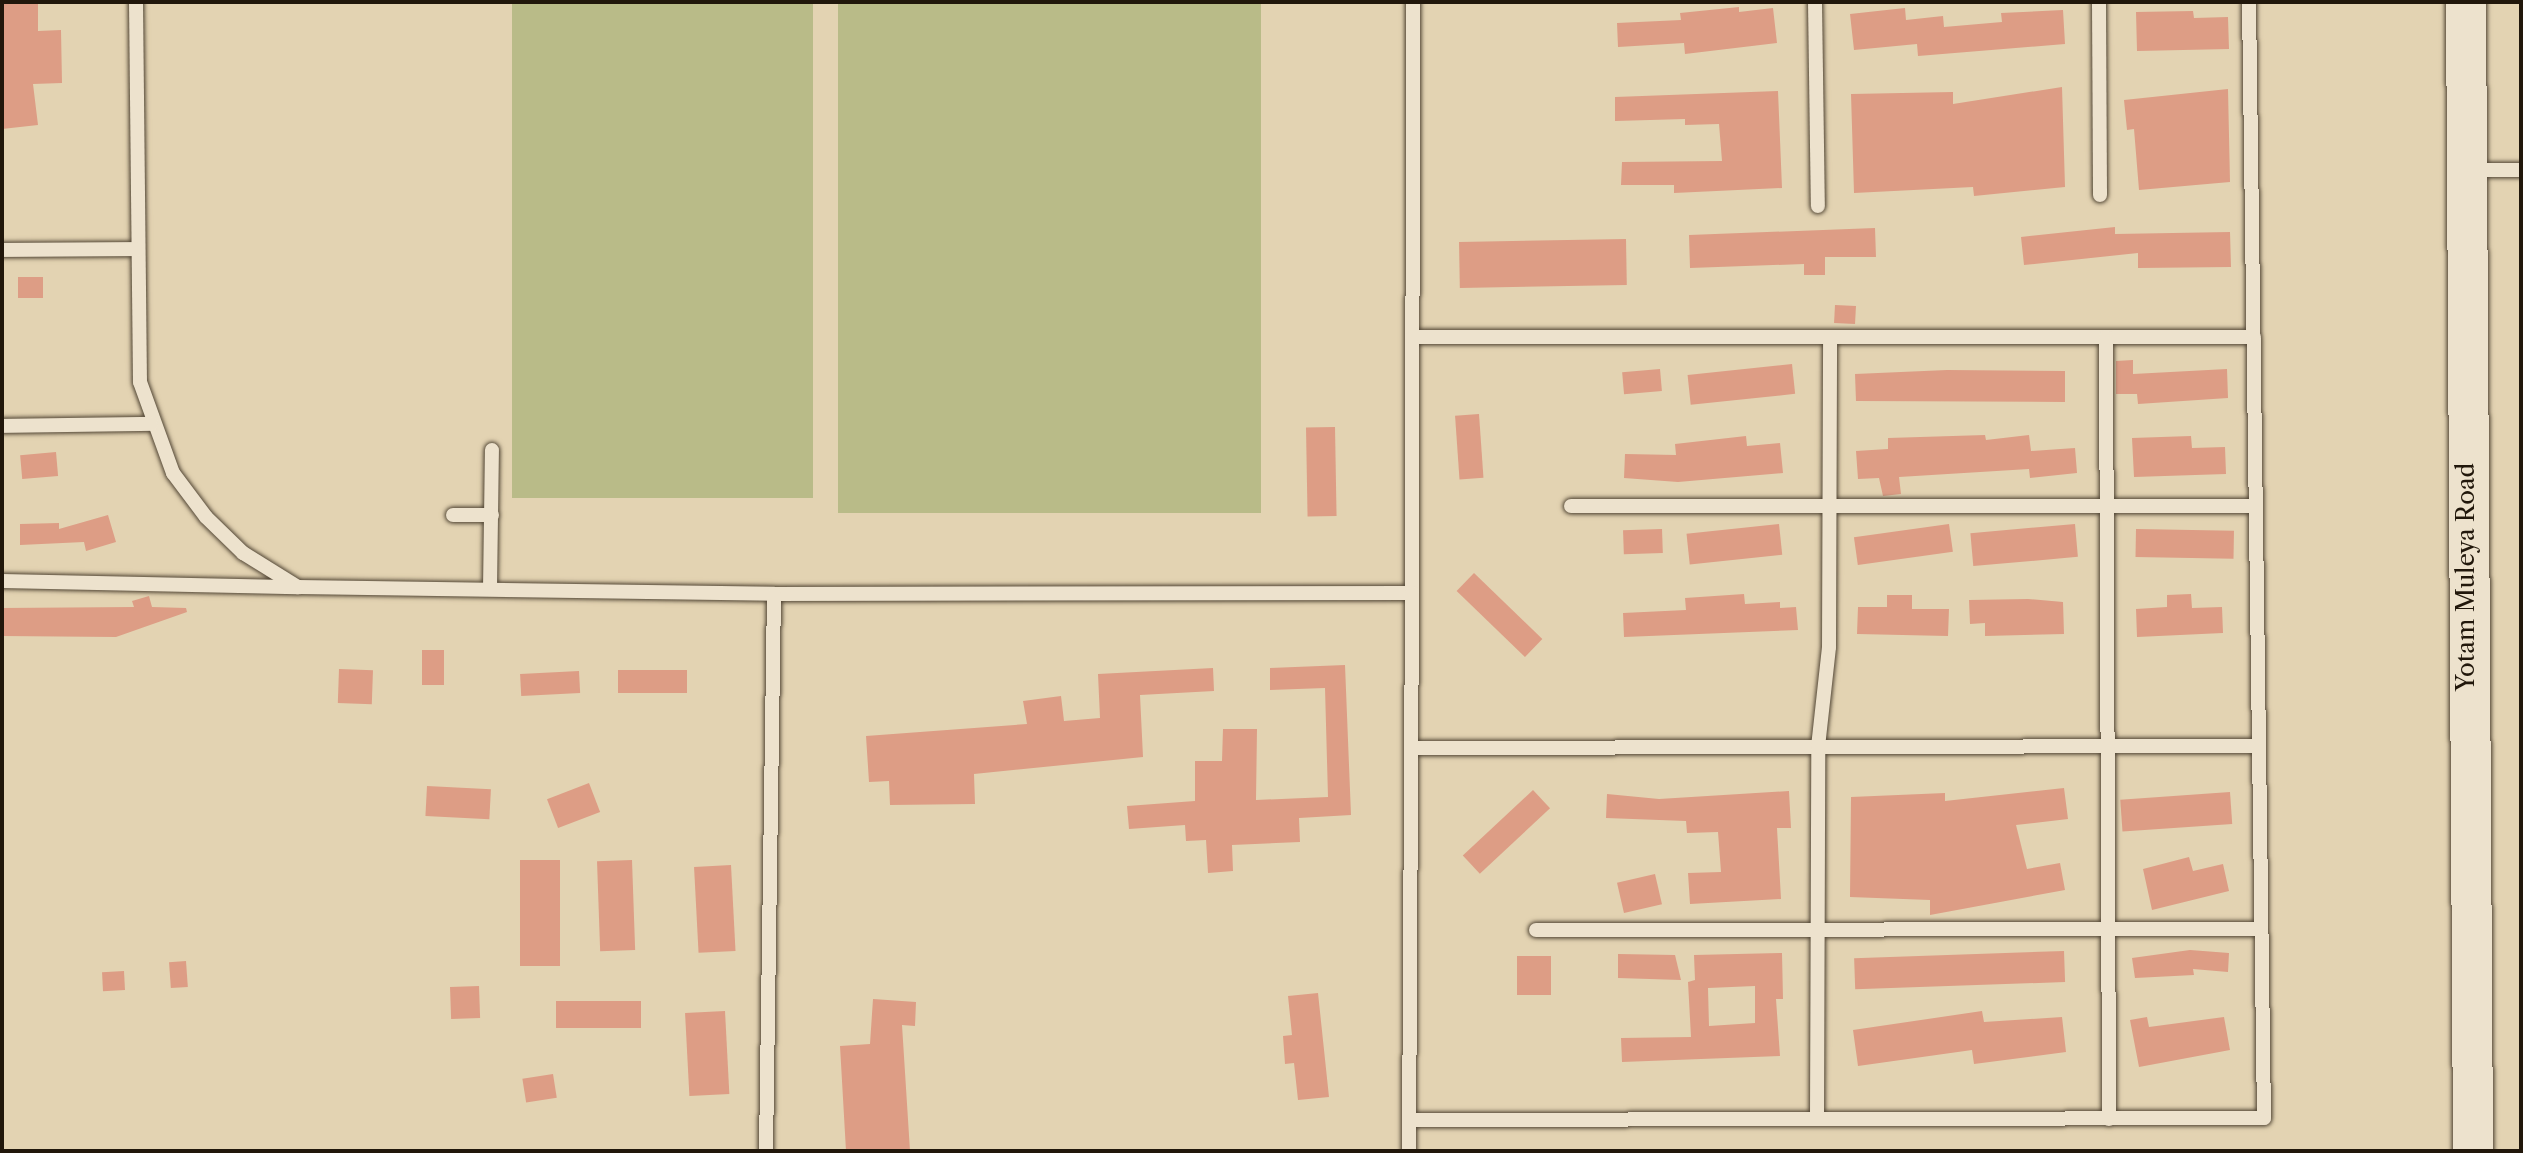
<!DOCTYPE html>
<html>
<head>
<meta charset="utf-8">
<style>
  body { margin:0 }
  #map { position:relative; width:2523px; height:1153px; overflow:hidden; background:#e3d3b2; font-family:"Libre Caslon Text",serif }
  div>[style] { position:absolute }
  .green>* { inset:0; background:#b9bb88; transform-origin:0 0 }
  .building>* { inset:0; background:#dd9d85; transform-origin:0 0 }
  .roads { filter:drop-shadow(0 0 2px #524635) drop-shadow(0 0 2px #524635) }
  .lane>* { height:14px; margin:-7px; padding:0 7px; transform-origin:7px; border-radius:7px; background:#ede2cd }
  .secondary>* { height:40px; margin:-20px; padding:0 20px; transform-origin:20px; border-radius:20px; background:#ede2cd }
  span { translate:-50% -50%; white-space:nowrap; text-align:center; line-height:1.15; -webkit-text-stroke:7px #ede2cd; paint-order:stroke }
  .street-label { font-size:24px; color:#21170b }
  .frame { position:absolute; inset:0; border:4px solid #21170b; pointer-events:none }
</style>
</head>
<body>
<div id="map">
  <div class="green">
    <div style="left:512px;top:2px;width:301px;height:496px"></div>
    <div style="left:838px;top:2px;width:423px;height:511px"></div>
  </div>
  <div class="building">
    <div style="clip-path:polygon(3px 2px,38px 2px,38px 31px,61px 30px,62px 83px,33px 84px,38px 125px,2px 129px)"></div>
    <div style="clip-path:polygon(1739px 7px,1739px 12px,1773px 8px,1777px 43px,1685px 54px,1684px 43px,1618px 47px,1617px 23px,1681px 20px,1680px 13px)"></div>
    <div style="clip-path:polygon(1905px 8px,1906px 20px,1943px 16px,1944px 27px,2002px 22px,2001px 13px,2063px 10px,2065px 44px,1918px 56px,1917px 44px,1854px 50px,1850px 14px)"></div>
    <div style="clip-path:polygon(2193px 11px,2194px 18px,2228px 17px,2229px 49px,2137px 51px,2136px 12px)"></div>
    <div style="clip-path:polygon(2062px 87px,2065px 187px,1974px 196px,1973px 187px,1854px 193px,1851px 94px,1953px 92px,1953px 104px)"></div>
    <div style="clip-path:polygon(2228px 89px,2230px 182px,2139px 190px,2134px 129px,2127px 130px,2124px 100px)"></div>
    <div style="clip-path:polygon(1778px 91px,1782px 188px,1674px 193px,1674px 185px,1621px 185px,1622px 162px,1722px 161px,1719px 124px,1685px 125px,1685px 119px,1615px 121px,1615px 97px)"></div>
    <div style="clip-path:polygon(2115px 227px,2115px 234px,2230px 232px,2231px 267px,2138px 268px,2138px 253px,2024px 265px,2021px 237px)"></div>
    <div style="clip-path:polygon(1875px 228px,1876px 257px,1825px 257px,1825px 275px,1804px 275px,1804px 264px,1690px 268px,1689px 235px)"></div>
    <div style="left:1626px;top:239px;width:46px;height:167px;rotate:89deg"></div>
    <div style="left:43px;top:277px;width:21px;height:25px;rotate:90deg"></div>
    <div style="left:1835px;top:305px;width:21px;height:18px;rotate:3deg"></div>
    <div style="clip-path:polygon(2133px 360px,2133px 374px,2227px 369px,2228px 398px,2138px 404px,2137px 394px,2116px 394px,2116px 361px)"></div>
    <div style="left:1792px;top:364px;width:30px;height:105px;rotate:84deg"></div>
    <div style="left:1660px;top:369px;width:22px;height:38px;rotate:85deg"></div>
    <div style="clip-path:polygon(1947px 370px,2065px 371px,2065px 402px,1856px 401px,1855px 374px)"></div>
    <div style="left:1479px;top:414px;width:64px;height:24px;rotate:86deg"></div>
    <div style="left:1335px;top:427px;width:89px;height:29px;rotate:89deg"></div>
    <div style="clip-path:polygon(1985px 435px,1986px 440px,2029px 435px,2031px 451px,2075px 448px,2077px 473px,2030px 478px,2029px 469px,1899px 477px,1901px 494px,1883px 496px,1879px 478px,1858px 479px,1856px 451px,1888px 449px,1888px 438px)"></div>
    <div style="clip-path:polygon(1746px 436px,1747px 446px,1780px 443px,1783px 473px,1678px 482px,1624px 478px,1625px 454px,1676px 455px,1675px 444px)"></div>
    <div style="clip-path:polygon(2191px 436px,2192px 448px,2225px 447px,2226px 474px,2134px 477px,2132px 438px)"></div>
    <div style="left:56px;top:452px;width:24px;height:36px;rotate:85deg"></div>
    <div style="clip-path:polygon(108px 515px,116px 542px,86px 551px,84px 542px,20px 545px,20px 524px,59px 523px,59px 529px)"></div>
    <div style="left:1779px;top:524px;width:31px;height:93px;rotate:84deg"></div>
    <div style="left:1949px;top:524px;width:28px;height:96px;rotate:82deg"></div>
    <div style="left:2075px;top:524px;width:33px;height:105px;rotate:85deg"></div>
    <div style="left:1662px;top:529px;width:24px;height:39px;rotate:88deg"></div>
    <div style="left:2136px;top:529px;width:98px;height:28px;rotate:1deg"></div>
    <div style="left:1474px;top:573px;width:95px;height:25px;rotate:44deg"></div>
    <div style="clip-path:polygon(1744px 594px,1745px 604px,1780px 602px,1780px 608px,1796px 607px,1798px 630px,1624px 637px,1623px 613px,1686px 610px,1685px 598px)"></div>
    <div style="clip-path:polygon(2191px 594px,2192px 608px,2222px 607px,2223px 633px,2137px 637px,2136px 609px,2167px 607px,2167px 595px)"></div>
    <div style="clip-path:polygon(1887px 595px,1912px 595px,1912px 609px,1949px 609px,1948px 636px,1857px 634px,1858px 607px,1887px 607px)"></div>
    <div style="clip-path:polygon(149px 596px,152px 607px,186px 608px,187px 612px,116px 637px,2px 636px,2px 608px,134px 607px,132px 601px)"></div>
    <div style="clip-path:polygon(2028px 599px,2063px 602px,2064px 634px,1985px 636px,1985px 623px,1970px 624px,1969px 600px)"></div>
    <div style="left:422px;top:650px;width:22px;height:35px"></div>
    <div style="clip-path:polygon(1345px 665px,1351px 815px,1299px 818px,1300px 842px,1232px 845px,1233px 871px,1208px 873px,1206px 840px,1186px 841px,1185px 825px,1129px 829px,1127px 806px,1195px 801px,1195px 761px,1222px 761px,1223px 729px,1257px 729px,1256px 800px,1328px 797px,1325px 688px,1270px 690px,1270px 668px)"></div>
    <div style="clip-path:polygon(1213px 668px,1214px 691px,1140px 695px,1143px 757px,974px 774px,975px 804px,890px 805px,889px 781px,869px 782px,866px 736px,1027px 724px,1023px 701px,1061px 696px,1064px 721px,1100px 718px,1098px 674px)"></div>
    <div style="left:339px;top:669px;width:34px;height:34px;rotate:2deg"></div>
    <div style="left:687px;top:670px;width:23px;height:69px;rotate:90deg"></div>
    <div style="left:579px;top:671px;width:22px;height:59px;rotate:87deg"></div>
    <div style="left:589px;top:783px;width:31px;height:45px;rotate:69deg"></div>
    <div style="left:427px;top:786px;width:64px;height:30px;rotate:3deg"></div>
    <div style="clip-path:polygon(2064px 788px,2068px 819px,2016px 825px,2027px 869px,2060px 863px,2065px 890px,1930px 915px,1930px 900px,1850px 897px,1851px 797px,1945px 793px,1945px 801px)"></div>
    <div style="left:1533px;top:790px;width:25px;height:96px;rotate:47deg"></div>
    <div style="clip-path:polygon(1789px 791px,1791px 828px,1777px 828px,1781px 899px,1690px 904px,1688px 873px,1721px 872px,1718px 832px,1687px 833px,1686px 821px,1606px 818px,1607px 794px,1659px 799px)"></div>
    <div style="left:2230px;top:792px;width:32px;height:110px;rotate:86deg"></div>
    <div style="clip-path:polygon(2189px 857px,2193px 871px,2223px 864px,2229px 891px,2152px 910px,2143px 869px)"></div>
    <div style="left:520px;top:860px;width:40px;height:106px"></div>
    <div style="left:632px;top:860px;width:90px;height:35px;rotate:88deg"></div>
    <div style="left:731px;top:865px;width:86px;height:37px;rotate:87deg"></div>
    <div style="left:1655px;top:874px;width:31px;height:39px;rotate:77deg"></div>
    <div style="clip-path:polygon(2190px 950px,2229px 953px,2228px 972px,2193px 969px,2194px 975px,2135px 978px,2132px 958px)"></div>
    <div style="left:2064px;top:951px;width:31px;height:210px;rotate:88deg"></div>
    <div style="clip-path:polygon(evenodd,1782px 953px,1783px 999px,1776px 999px,1780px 1056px,1622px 1062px,1621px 1038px,1691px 1037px,1688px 982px,1695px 980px,1694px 955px,1782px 953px,1755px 986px,1755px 1023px,1709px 1026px,1708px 988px,1755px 986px)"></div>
    <div style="clip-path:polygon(1618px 954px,1675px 955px,1681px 980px,1618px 978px)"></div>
    <div style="left:1517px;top:956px;width:34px;height:39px"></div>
    <div style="left:186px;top:961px;width:26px;height:17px;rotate:86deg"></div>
    <div style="left:124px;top:971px;width:19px;height:22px;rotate:87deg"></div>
    <div style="left:479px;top:986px;width:32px;height:29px;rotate:88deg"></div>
    <div style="clip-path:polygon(1318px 993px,1329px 1097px,1298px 1100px,1294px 1063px,1285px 1064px,1283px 1036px,1292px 1035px,1288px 996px)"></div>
    <div style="clip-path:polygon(873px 999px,916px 1002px,915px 1026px,902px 1025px,910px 1151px,846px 1151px,840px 1046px,870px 1044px)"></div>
    <div style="left:641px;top:1001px;width:27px;height:85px;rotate:90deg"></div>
    <div style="left:725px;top:1011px;width:83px;height:40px;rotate:87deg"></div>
    <div style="clip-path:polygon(1982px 1011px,1984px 1022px,2062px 1017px,2066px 1052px,1974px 1064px,1972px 1050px,1858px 1066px,1853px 1030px)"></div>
    <div style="clip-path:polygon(2147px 1017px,2149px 1027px,2224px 1017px,2230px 1050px,2139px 1067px,2130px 1020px)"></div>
    <div style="left:553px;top:1074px;width:24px;height:31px;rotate:81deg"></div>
  </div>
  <div class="roads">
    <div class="lane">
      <div style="left:136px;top:2px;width:380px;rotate:89.4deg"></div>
      <div style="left:140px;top:382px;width:97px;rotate:70.1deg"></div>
      <div style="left:173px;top:473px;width:55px;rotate:53.1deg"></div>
      <div style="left:206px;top:517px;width:52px;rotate:44.2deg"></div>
      <div style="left:243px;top:553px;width:65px;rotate:31.7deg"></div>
      <div style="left:298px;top:587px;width:476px;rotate:0.8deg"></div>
      <div style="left:774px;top:594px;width:638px;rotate:-0.09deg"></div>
      <div style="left:1412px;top:593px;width:591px;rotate:-89.9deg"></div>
      <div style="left:1815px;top:2px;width:204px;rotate:89.2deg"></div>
      <div style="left:2099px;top:2px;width:193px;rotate:89.7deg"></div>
      <div style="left:2470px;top:170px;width:51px"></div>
      <div style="left:2px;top:250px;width:135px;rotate:-0.4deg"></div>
      <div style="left:1412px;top:337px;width:842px"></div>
      <div style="left:2106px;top:337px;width:782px;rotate:89.78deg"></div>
      <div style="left:2px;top:426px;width:149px;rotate:-0.8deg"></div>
      <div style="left:1571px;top:506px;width:685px"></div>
      <div style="left:453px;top:515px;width:39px"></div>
      <div style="left:2px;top:581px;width:296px;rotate:1.2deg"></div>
      <div style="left:490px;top:589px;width:139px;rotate:-89.2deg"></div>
      <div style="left:1411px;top:748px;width:848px;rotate:-0.14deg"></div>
      <div style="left:1536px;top:930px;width:725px;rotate:-0.08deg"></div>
      <div style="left:1817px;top:1119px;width:372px;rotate:-89.8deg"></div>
      <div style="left:1818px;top:747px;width:101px;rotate:-83.7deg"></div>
      <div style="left:1829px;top:647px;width:309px;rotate:-89.8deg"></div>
      <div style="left:1410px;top:1120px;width:854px;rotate:-0.13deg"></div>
      <div style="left:2264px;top:1118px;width:1116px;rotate:-90.77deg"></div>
      <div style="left:766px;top:1151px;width:557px;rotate:-89.18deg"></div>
      <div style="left:1409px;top:1151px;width:558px;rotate:-89.69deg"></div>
    </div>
    <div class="secondary">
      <div style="left:2466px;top:2px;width:1149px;rotate:89.65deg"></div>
    </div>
  </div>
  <div class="street-label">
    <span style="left:2466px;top:577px;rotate:-90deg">Yotam Muleya Road</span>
  </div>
  <div class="frame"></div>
</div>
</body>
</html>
